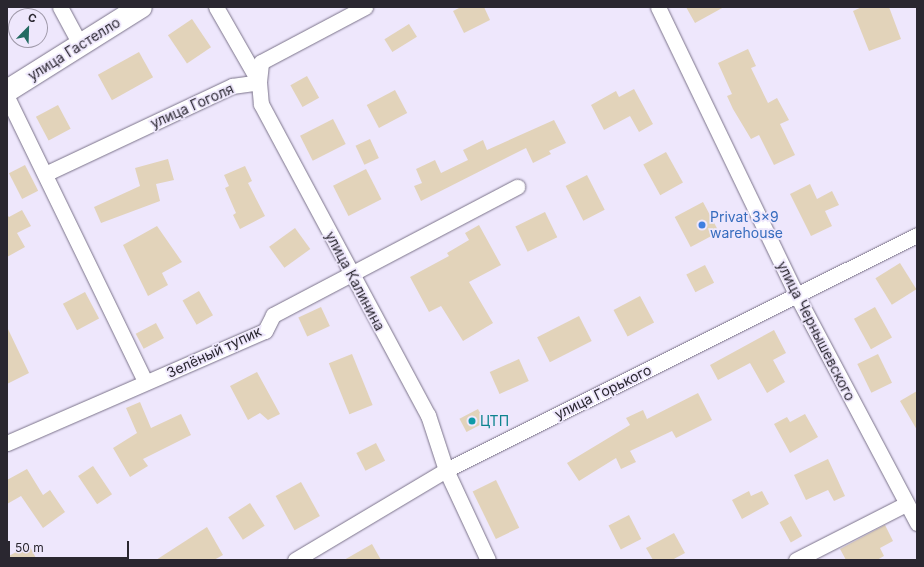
<!DOCTYPE html>
<html>
<head>
<meta charset="utf-8">
<style>
  body { margin:0 }
  #map { position:relative; width:924px; height:567px; overflow:hidden; background:#eee7fc; font-family:Inter,sans-serif }
  div>[style] { position:absolute }
  .building>* { inset:0; background:#e2d3ba; transform-origin:0 0 }
  .roads { filter:drop-shadow(0 0 1px #7b738a) drop-shadow(0 0 1px #7b738a) }
  .minor>* { height:15px; margin:-7.5px; padding:0 7.5px; transform-origin:7.5px; border-radius:7.5px; background:#fff }
  .primary>* { height:22px; margin:-11px; padding:0 11px; transform-origin:11px; border-radius:11px; background:#fff }
  .dots>* { width:11px; height:11px; translate:-50% -50%; box-sizing:border-box; border:2px solid #eee7fc; border-radius:50% }
  span { translate:-50% -50%; white-space:nowrap; text-align:center; line-height:1.15; -webkit-text-stroke:3.5px #eee7fc; paint-order:stroke }
  .street-label { font-size:14px; color:#2a2730 }
  .shop-label { font-size:14px; color:#366cbe }
  .left { translate:0 -50%; text-align:left }
  .culture-label { font-size:14px; color:#0d838f }
  .frame { position:absolute; inset:0; border:8px solid #2a2730; pointer-events:none }
  .north { position:absolute; left:8px; top:8px; width:40px; height:40px; box-sizing:border-box; background:#eee7fc; border:1px solid #a09aaa; border-radius:50%; rotate:23deg; font-size:11px; font-weight:700; line-height:16px; text-align:center; color:#2a2730 }
  .north::after { content:''; display:block; margin:auto; width:14px; height:18px; background:#236b62; clip-path:polygon(50% 0,100% 100%,50% 72%,0 100%) }
  .scale { position:absolute; left:8px; top:541px; width:121px; height:18px; box-sizing:border-box; border:2px solid #2a2730; border-top:0; padding-left:5px; font-size:12px; line-height:14px; white-space:nowrap; color:#2a2730; -webkit-text-stroke:3px #eee7fc; paint-order:stroke }
</style>
</head>
<body>
<div id="map">
  <div class="building">
    <div style="clip-path:polygon(461px 7px,484px 7px,490px 20px,464px 33px,453px 11px)"></div>
    <div style="clip-path:polygon(686px 7px,724px 7px,695px 23px)"></div>
    <div style="clip-path:polygon(862px 7px,889px 7px,901px 39px,869px 51px,853px 11px)"></div>
    <div style="left:192px;top:19px;width:34px;height:29px;rotate:56deg"></div>
    <div style="left:409px;top:24px;width:15px;height:29px;rotate:58deg"></div>
    <div style="clip-path:polygon(748px 49px,756px 66px,751px 68px,768px 103px,777px 98px,789px 120px,780px 124px,795px 155px,774px 165px,759px 135px,751px 139px,733px 109px,727px 96px,732px 94px,718px 63px)"></div>
    <div style="left:139px;top:52px;width:29px;height:47px;rotate:61deg"></div>
    <div style="left:307px;top:76px;width:25px;height:19px;rotate:61deg"></div>
    <div style="clip-path:polygon(634px 89px,653px 124px,639px 132px,630px 116px,604px 130px,591px 105px,616px 91px,619px 97px)"></div>
    <div style="left:395px;top:90px;width:26px;height:32px;rotate:62deg"></div>
    <div style="left:58px;top:105px;width:27px;height:25px;rotate:62deg"></div>
    <div style="left:333px;top:119px;width:28px;height:37px;rotate:63deg"></div>
    <div style="clip-path:polygon(554px 120px,566px 143px,549px 151px,551px 154px,533px 163px,526px 148px,421px 201px,414px 186px,422px 183px,416px 169px,435px 160px,441px 173px,468px 160px,463px 150px,483px 140px,487px 150px)"></div>
    <div style="left:370px;top:139px;width:21px;height:16px;rotate:65deg"></div>
    <div style="left:666px;top:152px;width:35px;height:26px;rotate:61deg"></div>
    <div style="clip-path:polygon(168px 159px,174px 180px,156px 184px,160px 201px,101px 223px,94px 207px,140px 186px,135px 168px)"></div>
    <div style="left:25px;top:165px;width:29px;height:18px;rotate:63deg"></div>
    <div style="clip-path:polygon(245px 166px,252px 181px,248px 183px,265px 216px,240px 229px,233px 215px,236px 213px,225px 188px,229px 186px,224px 175px)"></div>
    <div style="left:366px;top:169px;width:34px;height:37px;rotate:63deg"></div>
    <div style="left:587px;top:175px;width:39px;height:24px;rotate:63deg"></div>
    <div style="clip-path:polygon(810px 184px,817px 199px,832px 191px,839px 205px,825px 211px,832px 226px,811px 236px,790px 194px)"></div>
    <div style="left:703px;top:202px;width:34px;height:32px;rotate:62deg"></div>
    <div style="clip-path:polygon(22px 210px,31px 226px,17px 233px,25px 247px,7px 257px,7px 215px,9px 217px)"></div>
    <div style="left:545px;top:212px;width:28px;height:33px;rotate:64deg"></div>
    <div style="clip-path:polygon(479px 225px,501px 265px,469px 282px,493px 323px,463px 341px,441px 306px,429px 312px,410px 277px,449px 256px,447px 253px,469px 240px,465px 233px)"></div>
    <div style="clip-path:polygon(157px 226px,182px 262px,162px 273px,168px 285px,148px 296px,123px 245px)"></div>
    <div style="left:295px;top:228px;width:26px;height:32px;rotate:54deg"></div>
    <div style="left:900px;top:263px;width:31px;height:29px;rotate:58deg"></div>
    <div style="left:705px;top:265px;width:20px;height:21px;rotate:63deg"></div>
    <div style="left:199px;top:291px;width:28px;height:19px;rotate:60deg"></div>
    <div style="left:85px;top:292px;width:30px;height:25px;rotate:62deg"></div>
    <div style="left:640px;top:296px;width:30px;height:30px;rotate:62deg"></div>
    <div style="left:321px;top:307px;width:21px;height:25px;rotate:65deg"></div>
    <div style="left:875px;top:307px;width:35px;height:24px;rotate:61deg"></div>
    <div style="left:579px;top:316px;width:28px;height:47px;rotate:63deg"></div>
    <div style="left:156px;top:323px;width:17px;height:23px;rotate:62deg"></div>
    <div style="clip-path:polygon(7px 327px,29px 373px,7px 384px)"></div>
    <div style="clip-path:polygon(774px 330px,786px 353px,773px 360px,785px 382px,767px 393px,750px 363px,718px 380px,710px 365px)"></div>
    <div style="left:352px;top:354px;width:55px;height:25px;rotate:68deg"></div>
    <div style="left:878px;top:354px;width:32px;height:23px;rotate:64deg"></div>
    <div style="left:519px;top:359px;width:24px;height:32px;rotate:66deg"></div>
    <div style="clip-path:polygon(257px 372px,280px 414px,268px 420px,260px 413px,248px 420px,230px 386px)"></div>
    <div style="clip-path:polygon(917px 391px,917px 430px,900px 401px)"></div>
    <div style="clip-path:polygon(698px 393px,712px 420px,676px 438px,672px 431px,630px 451px,636px 462px,621px 469px,616px 458px,579px 481px,567px 463px,630px 425px,626px 418px,643px 410px,647px 419px)"></div>
    <div style="clip-path:polygon(140px 402px,151px 428px,181px 414px,191px 435px,143px 459px,148px 466px,130px 477px,113px 448px,137px 433px,126px 408px)"></div>
    <div style="left:478px;top:409px;width:15px;height:21px;rotate:62deg"></div>
    <div style="clip-path:polygon(805px 414px,818px 437px,790px 453px,774px 424px,787px 417px,790px 422px)"></div>
    <div style="left:376px;top:443px;width:20px;height:22px;rotate:63deg"></div>
    <div style="clip-path:polygon(828px 459px,845px 496px,834px 501px,828px 490px,806px 500px,794px 475px)"></div>
    <div style="left:93px;top:466px;width:34px;height:18px;rotate:56deg"></div>
    <div style="clip-path:polygon(27px 469px,43px 495px,50px 490px,65px 512px,43px 528px,21px 496px,7px 504px,7px 480px)"></div>
    <div style="left:496px;top:480px;width:53px;height:26px;rotate:64deg"></div>
    <div style="left:301px;top:482px;width:39px;height:29px;rotate:61deg"></div>
    <div style="clip-path:polygon(749px 491px,751px 496px,762px 491px,769px 504px,742px 519px,732px 500px)"></div>
    <div style="left:250px;top:503px;width:27px;height:26px;rotate:57deg"></div>
    <div style="left:629px;top:515px;width:27px;height:23px;rotate:63deg"></div>
    <div style="left:791px;top:516px;width:23px;height:13px;rotate:61deg"></div>
    <div style="clip-path:polygon(885px 525px,893px 541px,880px 548px,884px 556px,877px 560px,846px 560px,840px 549px)"></div>
    <div style="clip-path:polygon(207px 527px,223px 555px,214px 560px,156px 560px)"></div>
    <div style="clip-path:polygon(674px 533px,685px 553px,672px 560px,653px 560px,646px 548px)"></div>
    <div style="clip-path:polygon(372px 544px,381px 560px,344px 560px)"></div>
    <div style="clip-path:polygon(29px 545px,37px 560px,7px 560px,7px 557px)"></div>
  </div>
  <div class="roads">
    <div class="minor">
      <div style="left:60px;top:7px;width:44px;rotate:61.7deg"></div>
      <div style="left:216px;top:7px;width:86px;rotate:60.2deg"></div>
      <div style="left:259px;top:82px;width:22px;rotate:85deg"></div>
      <div style="left:261px;top:104px;width:353px;rotate:61.8deg"></div>
      <div style="left:428px;top:415px;width:58px;rotate:71.9deg"></div>
      <div style="left:446px;top:470px;width:99px;rotate:65deg"></div>
      <div style="left:658px;top:7px;width:321px;rotate:64.3deg"></div>
      <div style="left:797px;top:296px;width:257px;rotate:62.1deg"></div>
      <div style="left:7px;top:97px;width:316px;rotate:64.1deg"></div>
      <div style="left:45px;top:174px;width:207px;rotate:-25.2deg"></div>
      <div style="left:232px;top:86px;width:27px;rotate:-8deg"></div>
      <div style="left:259px;top:82px;width:20px;rotate:-84deg"></div>
      <div style="left:261px;top:62px;width:118px;rotate:-27.9deg"></div>
      <div style="left:7px;top:443px;width:281px;rotate:-23.5deg"></div>
      <div style="left:265px;top:331px;width:18px;rotate:-63deg"></div>
      <div style="left:273px;top:315px;width:276px;rotate:-27.7deg"></div>
      <div style="left:295px;top:560px;width:176px;rotate:-30.8deg"></div>
      <div style="left:446px;top:470px;width:526px;rotate:-26.52deg"></div>
      <div style="left:796px;top:560px;width:123px;rotate:-27deg"></div>
    </div>
    <div class="primary">
      <div style="left:7px;top:91px;width:158px;rotate:-32.1deg"></div>
    </div>
  </div>
  <div class="dots">
    <div style="left:702px;top:225px;background:#3f7fe0"></div>
    <div style="left:472px;top:421px;background:#0f9aa8"></div>
  </div>
  <div class="street-label">
    <span style="left:74px;top:49px;rotate:-32deg">улица Гастелло</span>
    <span style="left:192px;top:106px;rotate:-24deg">улица Гоголя</span>
    <span style="left:355px;top:281px;rotate:62deg">улица Калинина</span>
    <span style="left:816px;top:331px;rotate:63deg">улица Чернышевского</span>
    <span style="left:214px;top:352px;rotate:-25deg">Зелёный тупик</span>
    <span style="left:603px;top:392px;rotate:-26deg">улица Горького</span>
  </div>
  <div class="shop-label">
    <span class="left" style="left:710px;top:225px">Privat 3x9<br>warehouse</span>
  </div>
  <div class="culture-label">
    <span class="left" style="left:480px;top:421px">ЦТП</span>
  </div>
  <div class="frame"></div>
  <div class="north">С</div>
  <div class="scale">50 m</div>
</div>
</body>
</html>
